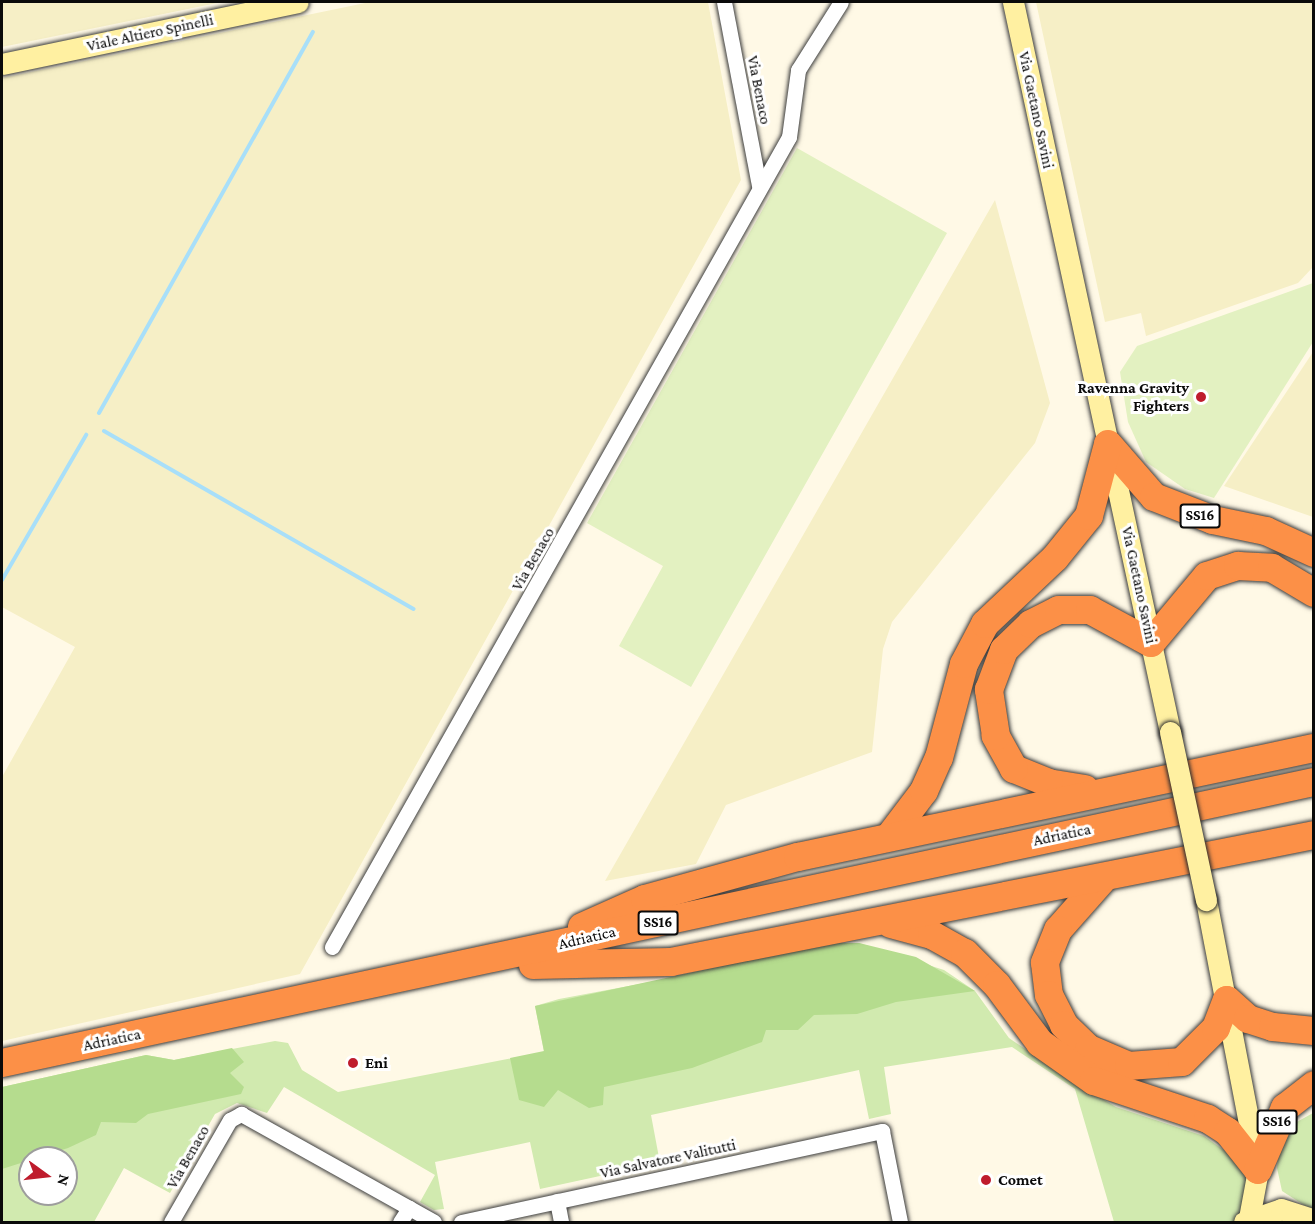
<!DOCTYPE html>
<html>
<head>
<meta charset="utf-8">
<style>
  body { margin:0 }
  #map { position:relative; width:1315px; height:1224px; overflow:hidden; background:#fff9e6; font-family:"Crimson Pro",serif }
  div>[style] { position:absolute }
  .farmland>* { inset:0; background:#f6efc6 }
  .green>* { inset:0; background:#d1eaaf }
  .forest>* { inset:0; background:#b5dc8e }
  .pitch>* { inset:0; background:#e3f1c1 }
  .stream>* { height:4px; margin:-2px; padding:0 2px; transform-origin:2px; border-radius:2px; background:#a8dff9 }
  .roads { filter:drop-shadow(0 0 2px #3d3d3d) drop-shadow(0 0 2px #3d3d3d) }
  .street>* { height:15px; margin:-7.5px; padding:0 7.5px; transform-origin:7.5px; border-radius:7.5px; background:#fff }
  .secondary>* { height:21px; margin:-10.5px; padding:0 10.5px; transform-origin:10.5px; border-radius:10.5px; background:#fff0a1 }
  .highway>* { height:28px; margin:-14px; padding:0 14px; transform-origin:14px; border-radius:14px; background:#fc9047 }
  .bridges { filter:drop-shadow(0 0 2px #2c2c2c) drop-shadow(0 0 2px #2c2c2c) }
  .secondary-bridge>* { height:21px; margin:-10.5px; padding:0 10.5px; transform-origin:10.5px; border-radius:10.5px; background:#fff0a1 }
  .dots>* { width:16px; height:16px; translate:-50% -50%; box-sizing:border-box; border:3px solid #fff; border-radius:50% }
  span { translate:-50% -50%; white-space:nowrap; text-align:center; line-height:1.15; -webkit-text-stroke:6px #fff; paint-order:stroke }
  .shield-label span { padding:2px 4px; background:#fff; border:2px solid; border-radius:4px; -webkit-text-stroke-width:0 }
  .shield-label { font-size:15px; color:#0a0a0a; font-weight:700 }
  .street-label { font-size:16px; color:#0a0a0a }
  .poi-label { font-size:16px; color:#0a0a0a; font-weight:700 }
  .right { translate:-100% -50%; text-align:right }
  .left { translate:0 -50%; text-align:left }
  .frame { position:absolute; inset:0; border:3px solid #0a0a0a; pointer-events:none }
  .north { position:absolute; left:18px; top:1146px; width:60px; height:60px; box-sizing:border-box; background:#fff; border:2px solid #9d9d9d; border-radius:50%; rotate:105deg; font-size:16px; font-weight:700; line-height:24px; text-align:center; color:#0a0a0a }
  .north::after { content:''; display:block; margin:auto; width:21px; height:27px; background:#bf1c2d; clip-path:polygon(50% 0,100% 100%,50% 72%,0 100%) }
</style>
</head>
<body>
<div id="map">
  <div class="farmland">
    <div style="clip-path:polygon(2px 2px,222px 2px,2px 47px)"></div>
    <div style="clip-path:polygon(370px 2px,708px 2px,741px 180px,300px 974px,2px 1041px,2px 777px,75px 647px,2px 607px,2px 78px)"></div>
    <div style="clip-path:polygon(1036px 2px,1313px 2px,1313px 267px,1298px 283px,1146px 336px,1141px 313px,1105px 322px)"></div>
    <div style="clip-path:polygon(995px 200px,1050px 403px,1035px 443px,892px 622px,883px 649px,872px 752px,726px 805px,696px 864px,605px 881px)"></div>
    <div style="clip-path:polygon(1313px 352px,1313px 517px,1224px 486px)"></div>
  </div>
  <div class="green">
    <div style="clip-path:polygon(evenodd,859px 943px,944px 970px,975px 991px,1009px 1038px,1067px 1078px,1116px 1107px,1204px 1136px,1229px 1154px,1245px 1172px,1250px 1198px,1234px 1222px,1114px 1222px,1075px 1089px,1012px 1047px,884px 1067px,891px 1114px,869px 1119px,859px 1070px,651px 1115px,660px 1163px,540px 1189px,530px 1142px,435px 1162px,444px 1209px,434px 1210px,420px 1202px,435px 1175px,284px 1087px,267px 1113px,237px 1103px,215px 1114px,170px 1193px,124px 1168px,94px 1222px,2px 1222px,2px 1087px,146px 1055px,174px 1060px,275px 1041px,288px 1043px,302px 1070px,338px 1092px,544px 1052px,535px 1006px,559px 999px,859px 943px,30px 1158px,66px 1158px,66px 1194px,30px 1194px,30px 1158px)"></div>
    <div style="clip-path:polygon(1313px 1113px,1313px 1211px,1282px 1191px,1277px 1168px,1279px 1147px,1295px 1123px)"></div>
  </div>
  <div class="forest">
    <div style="clip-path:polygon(830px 943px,859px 943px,916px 957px,975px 991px,896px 1002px,857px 1014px,814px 1015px,798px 1030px,766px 1030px,762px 1042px,692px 1068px,604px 1087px,603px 1105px,589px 1108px,558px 1090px,544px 1107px,519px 1100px,510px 1058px,544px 1051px,535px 1006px)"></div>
    <div style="clip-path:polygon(232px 1048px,244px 1062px,230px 1073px,244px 1087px,241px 1094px,148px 1114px,136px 1123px,101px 1122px,96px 1135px,68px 1148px,2px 1169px,2px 1087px,146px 1055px,174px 1060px)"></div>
  </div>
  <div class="pitch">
    <div style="clip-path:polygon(797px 148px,947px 233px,691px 687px,619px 646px,663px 566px,587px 523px)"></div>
    <div style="clip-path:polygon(1313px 283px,1313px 342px,1214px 498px,1185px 489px,1146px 462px,1128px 422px,1120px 372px,1137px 346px)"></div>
  </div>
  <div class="stream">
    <div style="left:99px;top:413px;width:437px;rotate:-60.7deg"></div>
    <div style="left:104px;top:431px;width:357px;rotate:29.9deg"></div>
    <div style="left:2px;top:580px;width:168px;rotate:-59.9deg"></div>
  </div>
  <div class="roads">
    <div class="street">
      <div style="left:724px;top:2px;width:187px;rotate:79.2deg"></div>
      <div style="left:332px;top:947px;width:930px;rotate:-60.57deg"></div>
      <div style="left:789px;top:137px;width:68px;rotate:-82.3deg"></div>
      <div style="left:798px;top:70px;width:80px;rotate:-57.7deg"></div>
      <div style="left:557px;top:1201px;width:21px;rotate:79deg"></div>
      <div style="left:171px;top:1222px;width:118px;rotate:-60deg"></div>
      <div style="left:230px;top:1120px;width:13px;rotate:-29deg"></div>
      <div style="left:241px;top:1114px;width:221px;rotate:29.2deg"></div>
      <div style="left:400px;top:1222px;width:17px;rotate:-57deg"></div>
      <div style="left:461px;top:1222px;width:431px;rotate:-12.2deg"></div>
      <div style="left:882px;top:1131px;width:93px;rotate:78.8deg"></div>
    </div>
    <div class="secondary">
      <div style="left:1013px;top:2px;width:747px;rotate:77.86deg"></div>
      <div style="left:2px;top:64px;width:302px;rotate:-11.8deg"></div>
      <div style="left:1206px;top:900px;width:275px;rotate:79.1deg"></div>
      <div style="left:1258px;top:1170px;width:49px;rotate:100.6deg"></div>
      <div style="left:1244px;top:1222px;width:39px;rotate:-19deg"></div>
      <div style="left:1281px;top:1209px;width:35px;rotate:18deg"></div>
    </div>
    <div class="highway">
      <div style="left:1108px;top:444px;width:70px;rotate:49deg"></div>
      <div style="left:1154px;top:497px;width:63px;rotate:21.3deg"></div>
      <div style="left:1213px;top:520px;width:54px;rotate:11.7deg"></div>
      <div style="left:1266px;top:531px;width:53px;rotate:24.6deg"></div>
      <div style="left:1085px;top:789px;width:36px;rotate:-171deg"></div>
      <div style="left:1049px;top:783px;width:38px;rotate:-158deg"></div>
      <div style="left:1014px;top:769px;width:38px;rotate:-119deg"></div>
      <div style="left:996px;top:736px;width:47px;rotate:-98.7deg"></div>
      <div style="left:989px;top:690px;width:43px;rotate:-69.4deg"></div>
      <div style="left:1004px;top:650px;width:37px;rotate:-44deg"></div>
      <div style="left:1031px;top:624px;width:31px;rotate:-27deg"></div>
      <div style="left:1059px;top:610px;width:31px"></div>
      <div style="left:1090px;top:610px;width:69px;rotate:28.4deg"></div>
      <div style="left:1151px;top:643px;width:87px;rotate:-50.1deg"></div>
      <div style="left:1207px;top:576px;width:33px;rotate:-18deg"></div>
      <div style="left:1238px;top:566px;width:34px;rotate:3deg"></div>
      <div style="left:1272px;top:568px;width:49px;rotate:30.8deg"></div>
      <div style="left:890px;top:836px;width:56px;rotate:-52.9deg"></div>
      <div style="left:924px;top:791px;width:36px;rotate:-66deg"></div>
      <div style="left:939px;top:758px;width:97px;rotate:-75.1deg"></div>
      <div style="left:964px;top:664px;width:45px;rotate:-62.3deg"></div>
      <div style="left:985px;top:624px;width:96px;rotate:-43.3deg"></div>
      <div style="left:1055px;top:558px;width:54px;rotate:-51deg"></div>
      <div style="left:1089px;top:516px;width:74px;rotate:-75.2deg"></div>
      <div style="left:1104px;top:878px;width:69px;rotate:131.5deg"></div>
      <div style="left:1058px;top:930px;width:35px;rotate:112deg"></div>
      <div style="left:1045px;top:963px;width:32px;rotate:83deg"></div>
      <div style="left:1049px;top:995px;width:34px;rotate:63deg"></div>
      <div style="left:1064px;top:1025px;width:35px;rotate:44deg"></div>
      <div style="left:1089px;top:1049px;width:43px;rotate:23deg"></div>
      <div style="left:1129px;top:1066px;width:53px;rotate:-4.3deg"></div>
      <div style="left:1182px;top:1062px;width:48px;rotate:-45deg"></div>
      <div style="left:1216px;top:1028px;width:30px;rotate:-69deg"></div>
      <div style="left:1227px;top:1000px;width:28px;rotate:42deg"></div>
      <div style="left:1248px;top:1019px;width:26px;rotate:18deg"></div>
      <div style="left:1273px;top:1027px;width:41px;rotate:5.6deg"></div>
      <div style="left:891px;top:924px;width:42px;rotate:15deg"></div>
      <div style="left:932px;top:935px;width:38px;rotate:29deg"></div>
      <div style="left:965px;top:953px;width:45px;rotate:45deg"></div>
      <div style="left:997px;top:985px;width:72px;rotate:53.4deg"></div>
      <div style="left:1040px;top:1043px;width:66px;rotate:35.1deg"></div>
      <div style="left:1094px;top:1081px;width:120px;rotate:18.4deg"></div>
      <div style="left:1208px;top:1119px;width:24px;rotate:33deg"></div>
      <div style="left:1228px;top:1132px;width:48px;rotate:51.7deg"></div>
      <div style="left:582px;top:927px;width:69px;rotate:-24deg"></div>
      <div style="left:645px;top:899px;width:159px;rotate:-15.4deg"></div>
      <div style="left:798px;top:857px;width:527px;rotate:-11.93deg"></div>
      <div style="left:533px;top:965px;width:138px;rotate:-1.2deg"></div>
      <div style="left:671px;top:962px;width:655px;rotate:-11.17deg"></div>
      <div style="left:2px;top:1063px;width:1342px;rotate:-12.09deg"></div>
      <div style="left:1258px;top:1170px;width:68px;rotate:-66.5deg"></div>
      <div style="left:1285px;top:1108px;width:37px;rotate:-38deg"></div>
    </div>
  </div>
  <div class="bridges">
    <div class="secondary-bridge">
      <div style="left:1170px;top:732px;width:172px;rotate:77.9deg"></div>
    </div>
  </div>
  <div class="dots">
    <div style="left:1201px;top:397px;background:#bf1c2d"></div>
    <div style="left:353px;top:1063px;background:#bf1c2d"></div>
    <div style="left:986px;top:1180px;background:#bf1c2d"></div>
  </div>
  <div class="shield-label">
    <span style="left:1200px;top:516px">SS16</span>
    <span style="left:658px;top:923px">SS16</span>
    <span style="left:1277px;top:1122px">SS16</span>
  </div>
  <div class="street-label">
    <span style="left:150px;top:33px;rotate:-12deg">Viale Altiero Spinelli</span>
    <span style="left:759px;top:90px;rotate:79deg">Via Benaco</span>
    <span style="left:1036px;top:110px;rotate:78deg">Via Gaetano Savini</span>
    <span style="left:533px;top:559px;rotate:-60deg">Via Benaco</span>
    <span style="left:1139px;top:585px;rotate:78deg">Via Gaetano Savini</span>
    <span style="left:1062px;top:835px;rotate:-12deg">Adriatica</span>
    <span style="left:587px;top:938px;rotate:-13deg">Adriatica</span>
    <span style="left:112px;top:1040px;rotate:-12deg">Adriatica</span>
    <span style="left:188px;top:1157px;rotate:-60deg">Via Benaco</span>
    <span style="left:668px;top:1159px;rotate:-12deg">Via Salvatore Valitutti</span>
  </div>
  <div class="poi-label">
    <span class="right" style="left:1189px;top:397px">Ravenna Gravity<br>Fighters</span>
    <span class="left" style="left:365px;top:1063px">Eni</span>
    <span class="left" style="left:998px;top:1180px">Comet</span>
  </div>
  <div class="frame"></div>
  <div class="north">N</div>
</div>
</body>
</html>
